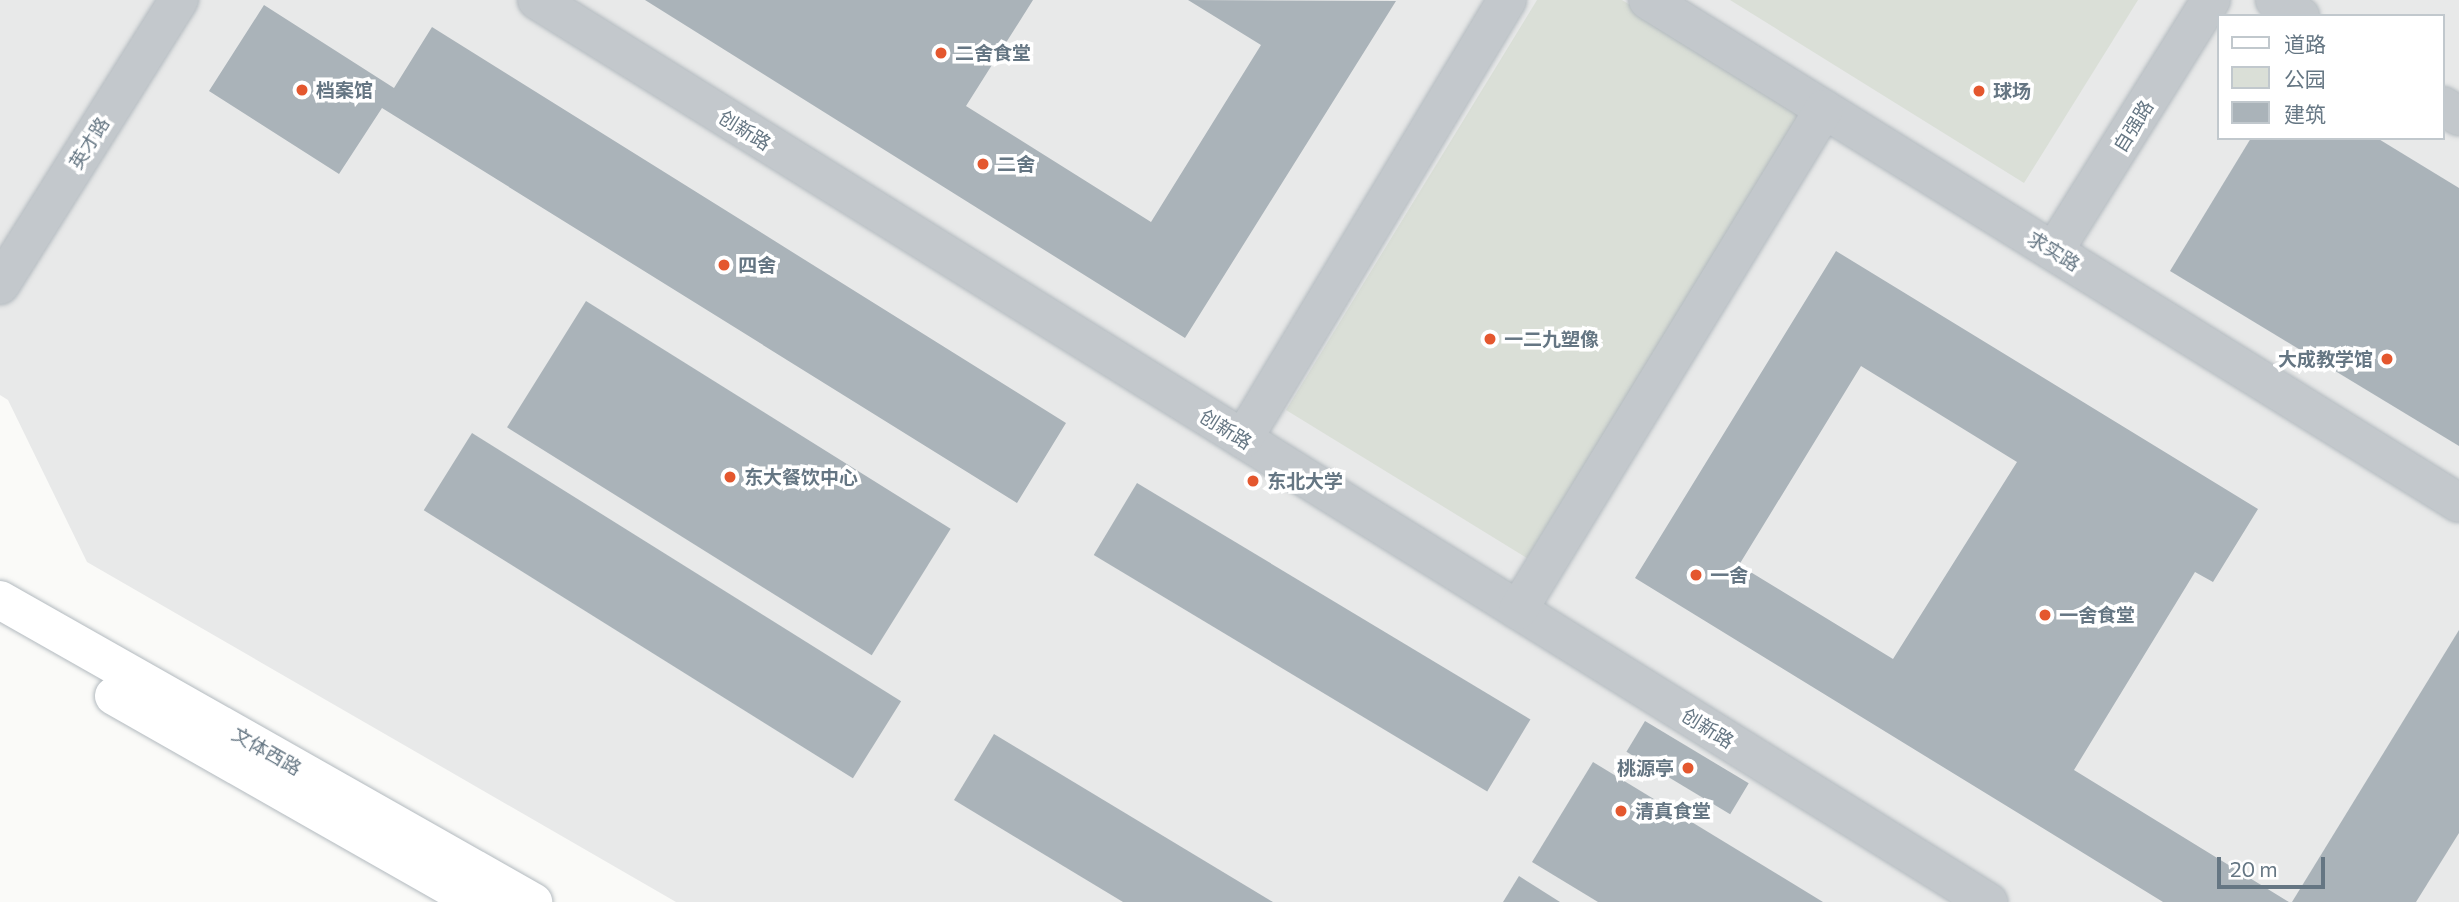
<!DOCTYPE html>
<html>
<head>
<meta charset="utf-8">
<style>
  body { margin:0 }
  #map { position:relative; width:2459px; height:902px; overflow:hidden; background:#fafaf8; font-family:Commissioner,"Noto Sans SC",sans-serif }
  div>[style] { position:absolute }
  .built>* { inset:0; background:#e8e9e9 }
  .green>* { inset:0; background:#dadfd7 }
  .building>* { inset:0; background:#aab3b9; transform-origin:0 0 }
  .roads { filter:drop-shadow(0 0 2px #b3babf) drop-shadow(0 0 2px #b3babf) }
  .street>* { height:38px; margin:-19px; padding:0 19px; transform-origin:19px; border-radius:19px; background:#c3c8cc }
  .secondary>* { height:38px; margin:-19px; padding:0 19px; transform-origin:19px; border-radius:19px; background:#fff }
  .dots>* { width:19px; height:19px; translate:-50% -50%; box-sizing:border-box; border:4px solid #fff; border-radius:50% }
  span { translate:-50% -50%; white-space:nowrap; text-align:center; line-height:1.15; -webkit-text-stroke:7px #fff; paint-order:stroke }
  .poi-label { font-size:19px; color:#657683; font-weight:700 }
  .left { translate:0 -50%; text-align:left }
  .right { translate:-100% -50%; text-align:right }
  .street-label { font-size:19px; color:#657683 }
  .legend { position:absolute; left:2217px; top:14px; width:228px; height:126px; box-sizing:border-box; background:#fff; border:2px solid #c1c8cd; margin:0; padding:9px 12px; list-style:none; font-size:21px; color:#657683 }
  .legend li { display:flex; align-items:center; gap:14px; height:35px }
  .legend b { width:35px; border:2px solid #c1c8cd }
  .scale { position:absolute; left:2217px; top:857px; width:108px; height:32px; box-sizing:border-box; border:4px solid #657683; border-top:0; padding-left:9px; font-size:21px; line-height:24px; white-space:nowrap; color:#657683; -webkit-text-stroke:5px #fff; paint-order:stroke }
</style>
</head>
<body>
<div id="map">
  <div class="built">
    <div style="clip-path:polygon(evenodd,0 0,2459px 0,2459px 902px,676px 902px,87px 562px,8px 400px,0 395px,0 0,2219px 16px,2443px 16px,2443px 138px,2219px 138px,2219px 16px)"></div>
  </div>
  <div class="green">
    <div style="clip-path:polygon(1537px 0,1622px 0,1803px 111px,1527px 558px,1286px 410px)"></div>
    <div style="clip-path:polygon(1730px 0,2138px 0,2024px 183px)"></div>
  </div>
  <div class="building">
    <div style="clip-path:polygon(645px 0,1033px 0,966px 106px,1151px 222px,1261px 45px,1188px 0,1396px 1px,1185px 338px)"></div>
    <div style="clip-path:polygon(264px 5px,394px 88px,432px 27px,1066px 423px,1017px 503px,382px 108px,339px 174px,209px 91px)"></div>
    <div style="clip-path:polygon(2251px 138px,2377px 138px,2459px 188px,2459px 446px,2170px 271px)"></div>
    <div style="clip-path:polygon(evenodd,1836px 251px,2258px 509px,2213px 582px,2195px 572px,2074px 770px,2289px 902px,2163px 902px,1635px 578px,1836px 251px,1861px 366px,2017px 462px,1893px 659px,1739px 565px,1861px 366px)"></div>
    <div style="left:586px;top:301px;width:430px;height:149px;rotate:32deg"></div>
    <div style="left:472px;top:433px;width:506px;height:91px;rotate:32deg"></div>
    <div style="left:1137px;top:483px;width:459px;height:84px;rotate:31deg"></div>
    <div style="clip-path:polygon(2459px 630px,2459px 833px,2416px 902px,2292px 902px)"></div>
    <div style="left:1645px;top:721px;width:121px;height:36px;rotate:31deg"></div>
    <div style="clip-path:polygon(994px 734px,1273px 902px,1123px 902px,954px 800px)"></div>
    <div style="clip-path:polygon(1593px 762px,1823px 902px,1598px 902px,1532px 862px)"></div>
    <div style="clip-path:polygon(1519px 876px,1560px 902px,1503px 902px)"></div>
  </div>
  <div class="roads">
    <div class="street">
      <div style="left:537px;top:0;width:1709px;rotate:31.87deg"></div>
      <div style="left:1648px;top:0;width:954px;rotate:31.81deg"></div>
      <div style="left:2275px;top:0;width:30px;rotate:33deg"></div>
      <div style="left:2443px;top:106px;width:19px;rotate:32deg"></div>
      <div style="left:2054px;top:251px;width:296px;rotate:-58deg"></div>
      <div style="left:0;top:285px;width:337px;rotate:-57.9deg"></div>
      <div style="left:1243px;top:439px;width:512px;rotate:-58.98deg"></div>
      <div style="left:1518px;top:610px;width:587px;rotate:-58.58deg"></div>
    </div>
    <div class="secondary">
      <div style="left:0;top:600px;width:613px;rotate:29.54deg"></div>
      <div style="left:114px;top:696px;width:417px;rotate:29.6deg"></div>
    </div>
  </div>
  <div class="dots">
    <div style="left:941px;top:53px;background:#e4572e"></div>
    <div style="left:302px;top:90px;background:#e4572e"></div>
    <div style="left:1979px;top:91px;background:#e4572e"></div>
    <div style="left:983px;top:164px;background:#e4572e"></div>
    <div style="left:724px;top:265px;background:#e4572e"></div>
    <div style="left:1490px;top:339px;background:#e4572e"></div>
    <div style="left:2387px;top:359px;background:#e4572e"></div>
    <div style="left:730px;top:477px;background:#e4572e"></div>
    <div style="left:1253px;top:481px;background:#e4572e"></div>
    <div style="left:1696px;top:575px;background:#e4572e"></div>
    <div style="left:2045px;top:615px;background:#e4572e"></div>
    <div style="left:1688px;top:768px;background:#e4572e"></div>
    <div style="left:1621px;top:811px;background:#e4572e"></div>
  </div>
  <div class="poi-label">
    <span class="left" style="left:955px;top:53px">二舍食堂</span>
    <span class="left" style="left:316px;top:90px">档案馆</span>
    <span class="left" style="left:1993px;top:91px">球场</span>
    <span class="left" style="left:997px;top:164px">二舍</span>
    <span class="left" style="left:738px;top:265px">四舍</span>
    <span class="left" style="left:1504px;top:339px">一二九塑像</span>
    <span class="right" style="left:2373px;top:359px">大成教学馆</span>
    <span class="left" style="left:744px;top:477px">东大餐饮中心</span>
    <span class="left" style="left:1267px;top:481px">东北大学</span>
    <span class="left" style="left:1710px;top:575px">一舍</span>
    <span class="left" style="left:2059px;top:615px">一舍食堂</span>
    <span class="right" style="left:1674px;top:768px">桃源亭</span>
    <span class="left" style="left:1635px;top:811px">清真食堂</span>
  </div>
  <div class="street-label">
    <span style="left:2133px;top:126px;rotate:-58deg">自强路</span>
    <span style="left:745px;top:130px;rotate:32deg">创新路</span>
    <span style="left:89px;top:143px;rotate:-58deg">英才路</span>
    <span style="left:2054px;top:251px;rotate:32deg">求实路</span>
    <span style="left:1226px;top:429px;rotate:32deg">创新路</span>
    <span style="left:1708px;top:728px;rotate:32deg">创新路</span>
    <span style="left:267px;top:751px;rotate:30deg">文体西路</span>
  </div>
  <ul class="legend">
  <li><b style="height:9px;background:#fff"></b>道路</li>
  <li><b style="height:19px;background:#dadfd7"></b>公园</li>
  <li><b style="height:19px;background:#aab3b9"></b>建筑</li>
  </ul>
  <div class="scale">20 m</div>
</div>
</body>
</html>
